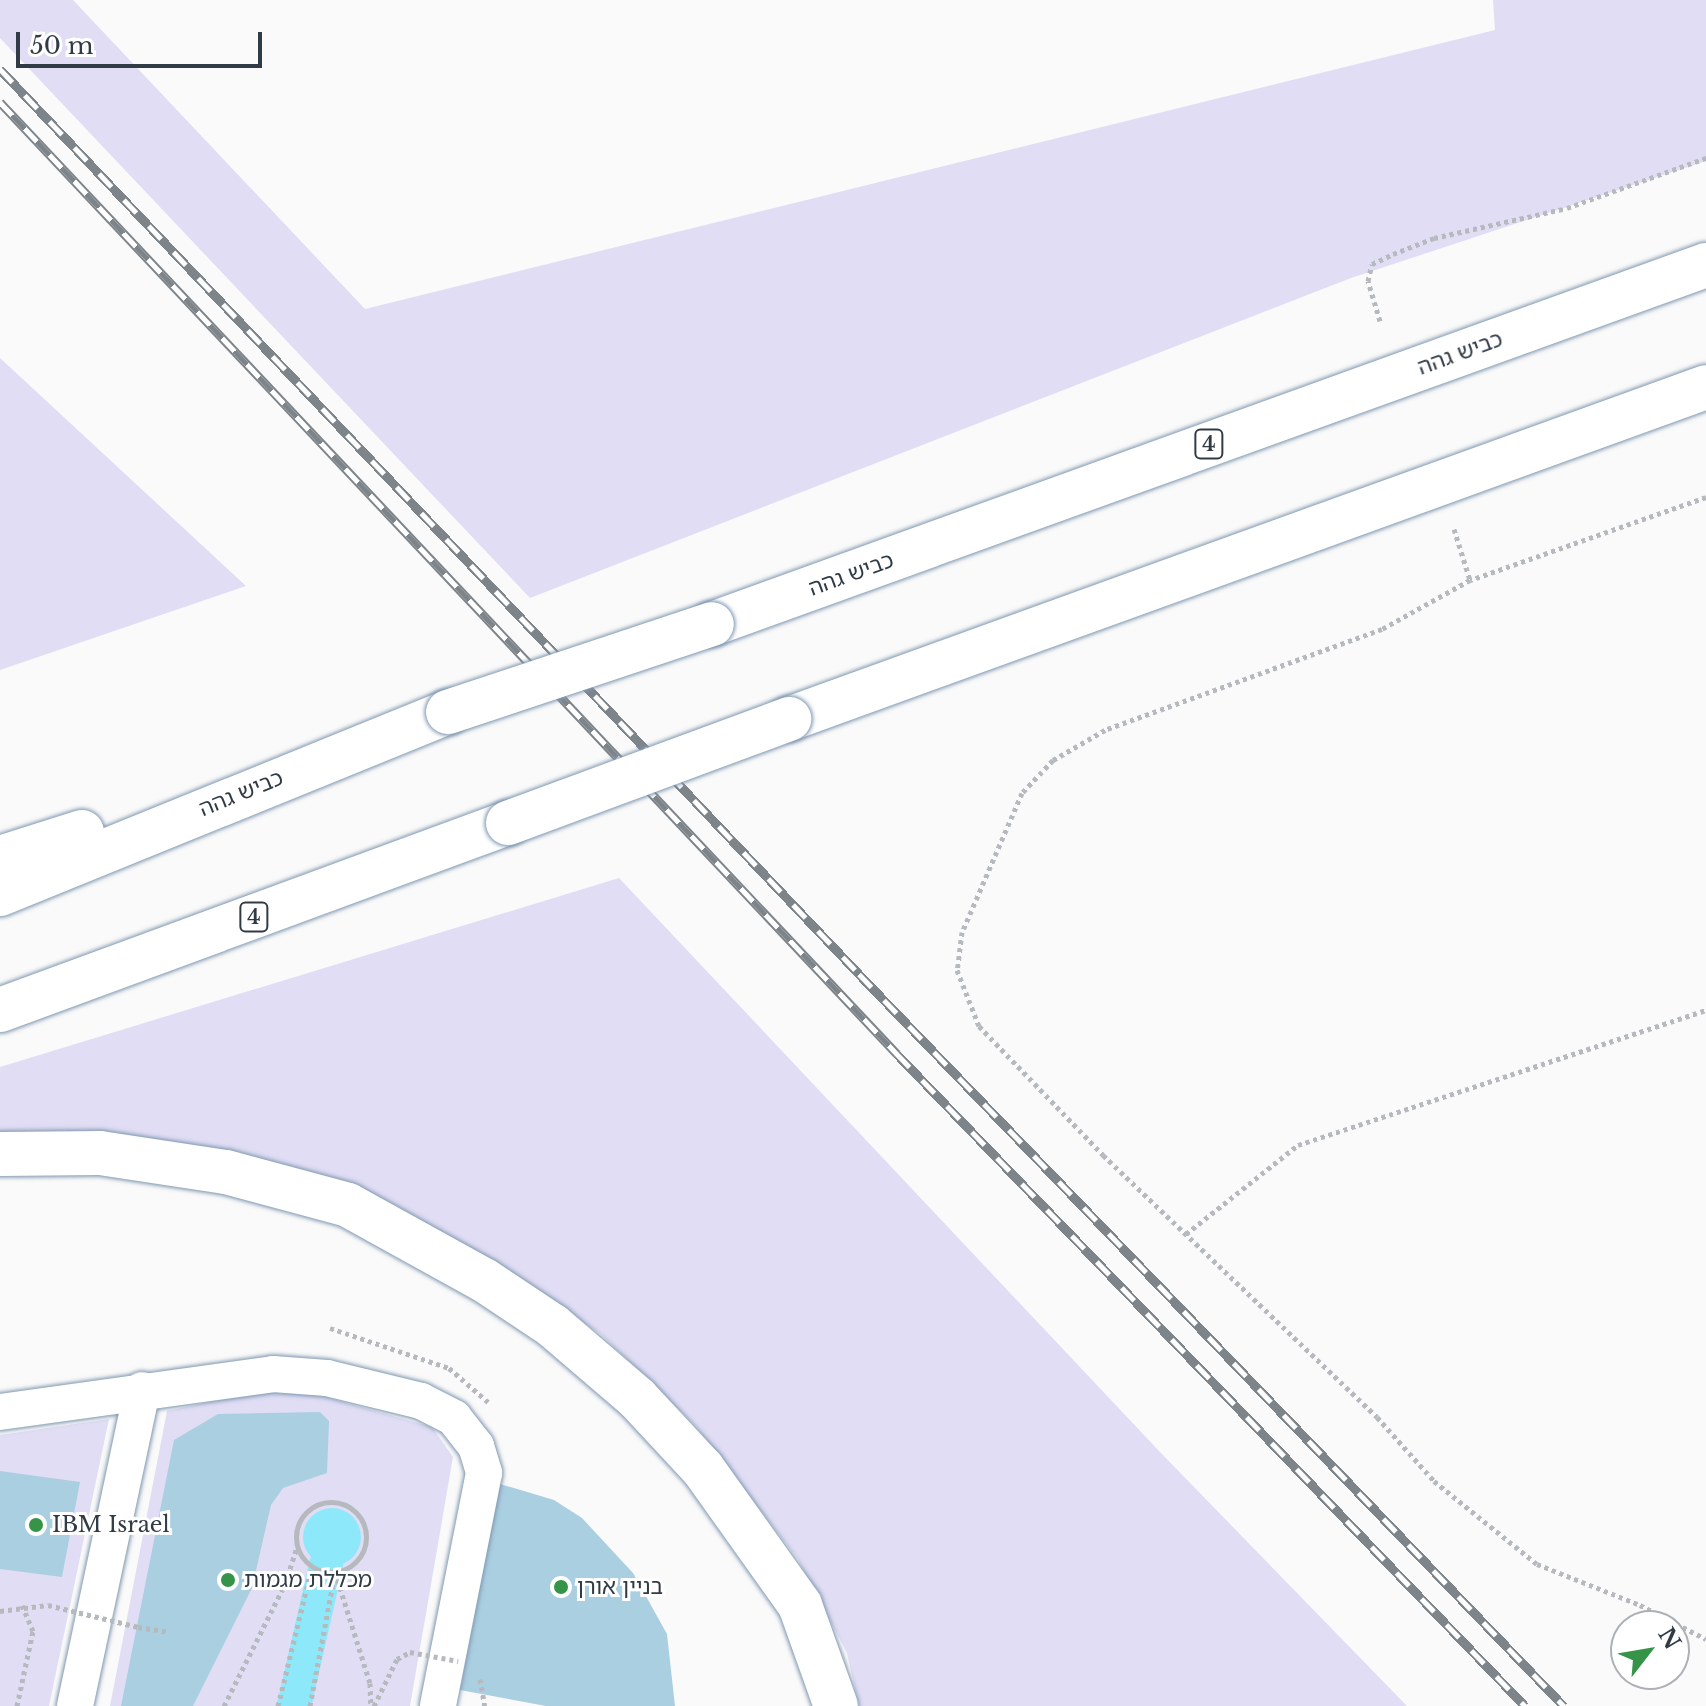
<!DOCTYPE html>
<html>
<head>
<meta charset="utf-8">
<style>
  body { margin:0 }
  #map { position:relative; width:1706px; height:1706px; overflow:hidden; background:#fafafa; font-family:"Libre Baskerville","Noto Sans Hebrew",serif }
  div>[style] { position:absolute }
  .green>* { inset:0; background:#e0ddf5 }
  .water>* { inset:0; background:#8de9f9 }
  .round { border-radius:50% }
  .canal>* { height:34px; margin:-17px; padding:0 17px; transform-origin:17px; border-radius:17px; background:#8de9f9 }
  .building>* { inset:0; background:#aacfe1 }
  .path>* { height:5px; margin-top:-2.5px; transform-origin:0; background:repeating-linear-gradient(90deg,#b6b9bd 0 4px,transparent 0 8px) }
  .path>.ring { margin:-2.5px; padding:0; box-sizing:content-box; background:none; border:5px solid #b6b9bd; border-radius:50% }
  .roads { filter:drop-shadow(0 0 2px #8098b1) drop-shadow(0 0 2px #8098b1) }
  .minor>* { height:36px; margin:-18px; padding:0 18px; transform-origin:18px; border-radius:18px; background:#fff }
  .highway>* { height:44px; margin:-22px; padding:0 22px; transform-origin:22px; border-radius:22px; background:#fff }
  .rail>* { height:9px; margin-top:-4.5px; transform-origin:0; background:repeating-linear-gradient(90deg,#fff 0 18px,#7d848a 0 36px); box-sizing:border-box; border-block:2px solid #7d848a }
  .path-bridge>* { height:5px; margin-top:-2.5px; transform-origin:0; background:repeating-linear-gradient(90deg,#b6b9bd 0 4px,transparent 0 8px) }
  .bridges { filter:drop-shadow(0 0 2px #8098b1) drop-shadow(0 0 2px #8098b1) }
  .highway-bridge>* { height:44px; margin:-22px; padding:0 22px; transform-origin:22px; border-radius:22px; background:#fff }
  .dots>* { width:22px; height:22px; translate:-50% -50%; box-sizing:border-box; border:4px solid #fff; border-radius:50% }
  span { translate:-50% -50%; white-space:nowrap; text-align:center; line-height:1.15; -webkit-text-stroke:6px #fff; paint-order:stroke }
  .shield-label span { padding:2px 6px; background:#fff; border:2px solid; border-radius:6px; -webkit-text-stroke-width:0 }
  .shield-label { font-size:20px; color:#313b46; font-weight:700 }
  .street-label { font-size:22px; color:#313b46 }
  .poi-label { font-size:22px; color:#313b46 }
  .left { translate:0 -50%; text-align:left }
  .north { position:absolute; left:1610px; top:1610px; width:80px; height:80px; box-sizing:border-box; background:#fff; border:2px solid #adb1b5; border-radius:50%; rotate:59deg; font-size:22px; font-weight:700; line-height:32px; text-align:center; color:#313b46 }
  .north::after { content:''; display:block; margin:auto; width:28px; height:36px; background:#359447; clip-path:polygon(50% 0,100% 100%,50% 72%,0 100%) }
  .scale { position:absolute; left:16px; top:32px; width:246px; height:36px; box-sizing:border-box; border:4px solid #313b46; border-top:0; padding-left:10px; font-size:24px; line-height:28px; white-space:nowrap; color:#313b46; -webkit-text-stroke:6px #fff; paint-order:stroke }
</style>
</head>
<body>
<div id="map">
  <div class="green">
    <div style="clip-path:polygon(0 0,73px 0,365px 309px,1495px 30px,1493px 0,1706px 0,1706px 161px,1351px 278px,530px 598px,0 38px)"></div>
    <div style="clip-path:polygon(0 358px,246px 586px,0 670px)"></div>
    <div style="clip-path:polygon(619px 878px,1159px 1451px,1407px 1706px,859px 1706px,847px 1653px,798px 1559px,695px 1425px,601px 1334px,507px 1273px,392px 1212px,0 1136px,0 1067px)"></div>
    <div style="clip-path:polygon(286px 1386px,432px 1427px,453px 1457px,410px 1706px,110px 1706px,167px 1411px)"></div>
    <div style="clip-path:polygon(109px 1419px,49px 1706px,0 1706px,0 1435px)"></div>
  </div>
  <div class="water">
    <div class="round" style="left:303px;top:1508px;width:58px;height:58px"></div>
  </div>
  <div class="canal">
    <div style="left:294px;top:1706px;width:145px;rotate:-77.2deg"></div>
  </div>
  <div class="building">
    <div style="clip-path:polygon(320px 1412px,329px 1421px,327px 1473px,283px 1488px,271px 1505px,252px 1588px,193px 1706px,121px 1706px,174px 1440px,218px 1414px)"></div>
    <div style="clip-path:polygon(0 1471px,80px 1482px,62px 1577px,0 1569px)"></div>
    <div style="clip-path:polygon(500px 1484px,554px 1500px,582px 1518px,633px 1573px,667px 1634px,675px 1706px,546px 1706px,460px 1690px)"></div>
  </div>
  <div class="path">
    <div style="left:1380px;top:321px;width:42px;rotate:-106.7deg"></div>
    <div style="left:1368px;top:281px;width:17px;rotate:-77deg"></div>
    <div style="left:1372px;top:264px;width:23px;rotate:-25deg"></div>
    <div style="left:1393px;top:254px;width:44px;rotate:-21.3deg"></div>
    <div style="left:1434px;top:238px;width:136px;rotate:-12.7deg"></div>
    <div style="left:1567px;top:208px;width:148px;rotate:-19.8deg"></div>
    <div style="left:1706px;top:497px;width:250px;rotate:160.6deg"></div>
    <div style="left:1470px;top:580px;width:101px;rotate:150.9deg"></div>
    <div style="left:1382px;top:629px;width:295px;rotate:160deg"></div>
    <div style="left:1105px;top:730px;width:60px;rotate:150deg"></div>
    <div style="left:1053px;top:760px;width:45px;rotate:133.2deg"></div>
    <div style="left:1022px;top:793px;width:151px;rotate:113.3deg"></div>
    <div style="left:962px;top:932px;width:38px;rotate:97deg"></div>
    <div style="left:957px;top:970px;width:60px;rotate:68.6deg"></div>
    <div style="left:979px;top:1026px;width:179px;rotate:46.1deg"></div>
    <div style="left:1103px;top:1155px;width:379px;rotate:43.7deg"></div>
    <div style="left:1377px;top:1417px;width:86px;rotate:48.3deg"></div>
    <div style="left:1434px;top:1481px;width:132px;rotate:38.9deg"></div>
    <div style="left:1537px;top:1564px;width:111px;rotate:21.7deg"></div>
    <div style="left:1640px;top:1605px;width:74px;rotate:27.3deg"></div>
    <div style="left:1454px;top:529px;width:53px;rotate:72.6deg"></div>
    <div style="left:1186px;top:1234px;width:143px;rotate:-38.5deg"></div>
    <div style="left:1298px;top:1145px;width:430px;rotate:-18.3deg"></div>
    <div style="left:330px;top:1328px;width:126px;rotate:18.6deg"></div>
    <div style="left:449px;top:1368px;width:52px;rotate:41.1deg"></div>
    <div class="ring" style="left:296px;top:1502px;width:65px;height:65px"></div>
    <div style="left:335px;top:1572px;width:116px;rotate:72.5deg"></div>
    <div style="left:370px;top:1683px;width:23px;rotate:88deg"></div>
    <div style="left:0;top:1611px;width:48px;rotate:-7.1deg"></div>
    <div style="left:138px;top:1627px;width:30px;rotate:9deg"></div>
    <div style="left:480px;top:1679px;width:27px;rotate:80deg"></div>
    <div style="left:17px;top:1706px;width:77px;rotate:-78deg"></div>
    <div style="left:33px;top:1631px;width:28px;rotate:-113deg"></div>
    <div style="left:224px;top:1706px;width:136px;rotate:-63.4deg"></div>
    <div style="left:285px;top:1584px;width:39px;rotate:-72deg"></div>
    <div style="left:278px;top:1706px;width:144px;rotate:-76.3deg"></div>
    <div style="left:310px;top:1706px;width:135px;rotate:-79.4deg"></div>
    <div style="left:374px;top:1706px;width:52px;rotate:-63.9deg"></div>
    <div style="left:397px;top:1659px;width:15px;rotate:-28deg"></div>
  </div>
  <div class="roads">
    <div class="minor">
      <div style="left:0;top:1412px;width:276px;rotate:-7.9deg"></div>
      <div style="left:273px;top:1374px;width:54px;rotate:4.2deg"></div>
      <div style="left:327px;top:1378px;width:97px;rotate:13.7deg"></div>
      <div style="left:421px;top:1401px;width:37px;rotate:27deg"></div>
      <div style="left:454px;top:1418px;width:36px;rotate:52deg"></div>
      <div style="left:476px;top:1446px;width:28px;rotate:73deg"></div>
      <div style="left:484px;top:1473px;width:237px;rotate:101.2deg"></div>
      <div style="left:75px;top:1706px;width:323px;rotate:-78deg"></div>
    </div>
    <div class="highway">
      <div style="left:712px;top:624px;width:1057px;rotate:-19.86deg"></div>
      <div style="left:789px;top:719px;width:975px;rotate:-19.9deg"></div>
      <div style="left:0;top:858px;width:86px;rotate:-17.6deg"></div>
      <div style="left:0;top:894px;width:484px;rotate:-22.1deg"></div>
      <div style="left:0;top:1010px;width:541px;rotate:-20.21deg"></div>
      <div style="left:0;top:1154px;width:100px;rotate:-0.6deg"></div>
      <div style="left:100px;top:1153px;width:127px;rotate:8.6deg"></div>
      <div style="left:226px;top:1172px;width:126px;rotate:15.1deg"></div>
      <div style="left:348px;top:1205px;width:155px;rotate:28.9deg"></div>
      <div style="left:484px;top:1280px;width:83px;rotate:33.7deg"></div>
      <div style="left:553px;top:1326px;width:111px;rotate:40.6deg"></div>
      <div style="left:637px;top:1398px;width:97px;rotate:47.1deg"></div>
      <div style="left:703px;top:1469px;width:167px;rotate:54.5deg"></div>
      <div style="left:800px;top:1605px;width:107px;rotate:70.4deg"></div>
    </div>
  </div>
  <div class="rail">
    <div style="left:0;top:69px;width:1248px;rotate:46.49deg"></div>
    <div style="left:859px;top:974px;width:1016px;rotate:46.08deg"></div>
    <div style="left:0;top:102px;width:1308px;rotate:46.7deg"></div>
    <div style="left:897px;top:1054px;width:905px;rotate:46.07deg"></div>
  </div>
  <div class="path-bridge">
    <div style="left:48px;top:1605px;width:93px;rotate:13.7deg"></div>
    <div style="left:410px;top:1652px;width:49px;rotate:10.6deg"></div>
  </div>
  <div class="bridges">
    <div class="highway-bridge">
      <div style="left:448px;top:712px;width:278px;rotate:-18.4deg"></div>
      <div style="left:508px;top:823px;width:300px;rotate:-20.3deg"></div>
    </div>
  </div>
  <div class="dots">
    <div style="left:36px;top:1525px;background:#359447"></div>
    <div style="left:228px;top:1580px;background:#359447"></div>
    <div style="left:561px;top:1587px;background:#359447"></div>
  </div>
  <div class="shield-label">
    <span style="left:1209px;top:444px">4</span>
    <span style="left:254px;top:917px">4</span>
  </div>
  <div class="street-label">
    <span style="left:1460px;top:353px;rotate:-20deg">כביש גהה</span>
    <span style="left:851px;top:574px;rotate:-20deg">כביש גהה</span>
    <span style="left:241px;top:793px;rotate:-22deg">כביש גהה</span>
  </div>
  <div class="poi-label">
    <span class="left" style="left:52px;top:1525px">IBM Israel</span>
    <span class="left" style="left:244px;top:1580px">מכללת מגמות</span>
    <span class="left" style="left:577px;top:1587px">בניין אורן</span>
  </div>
  <div class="north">N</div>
  <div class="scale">50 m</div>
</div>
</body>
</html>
